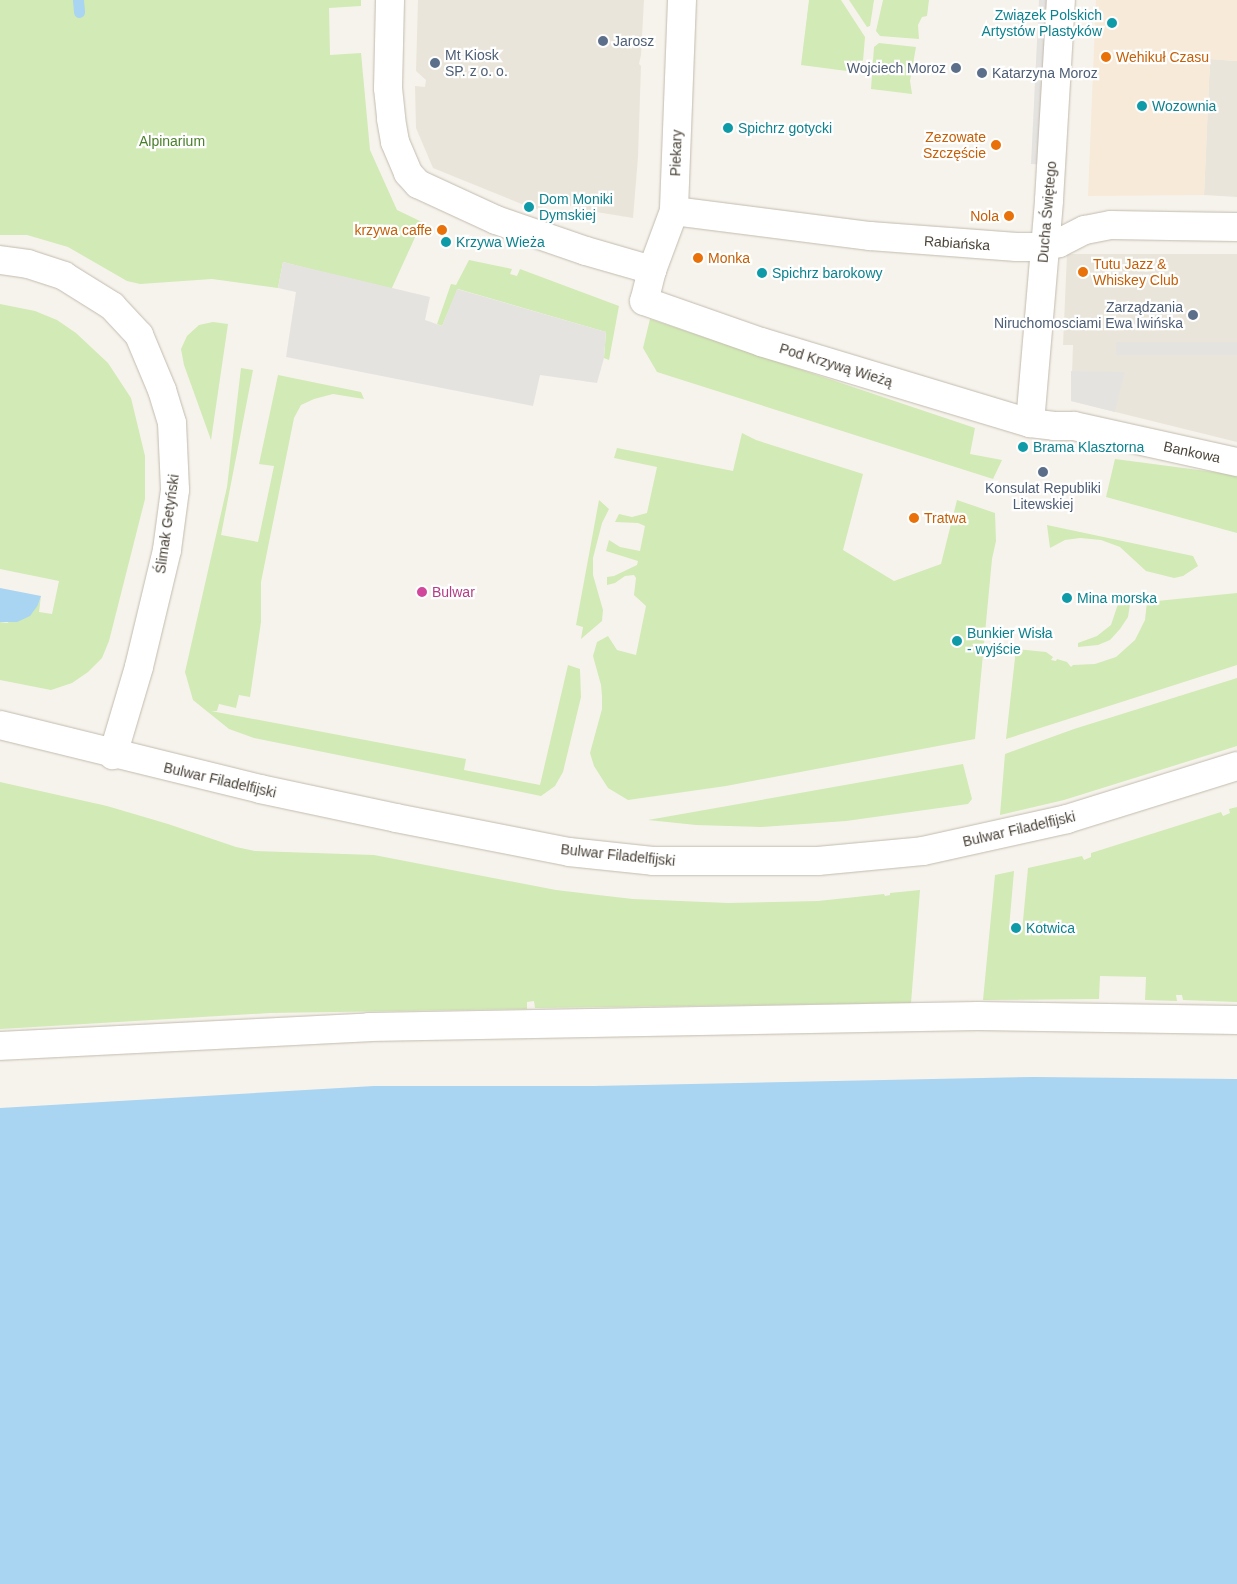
<!DOCTYPE html>
<html>
<head>
<meta charset="utf-8">
<style>
  body { margin:0 }
  #map { position:relative; width:1237px; height:1584px; overflow:hidden; background:#f6f3ec; font-family:Arial,sans-serif }
  div>[style] { position:absolute }
  .residential>* { inset:0; background:#eae5da }
  .commercial>* { inset:0; background:#f7ead8 }
  .green>* { inset:0; background:#d2eab5 }
  .parking>* { inset:0; background:#e5e3e0; transform-origin:0 0 }
  .water>* { inset:0; background:#a9d4f2 }
  .stream>* { height:11px; margin:-5.5px; padding:0 5.5px; transform-origin:5.5px; border-radius:5.5px; background:#a9d4f2 }
  .roads { filter:drop-shadow(0 0 1px #c2bbae) drop-shadow(0 0 1px #c2bbae) }
  .minor>* { height:28px; margin:-14px; padding:0 14px; transform-origin:14px; border-radius:14px; background:#fff }
  .dots>* { width:14px; height:14px; translate:-50% -50%; box-sizing:border-box; border:2px solid #fff; border-radius:50% }
  span { translate:-50% -50%; white-space:nowrap; text-align:center; line-height:1.15; -webkit-text-stroke:4.5px #fff; paint-order:stroke }
  .culture-label { font-size:14px; color:#0d838f }
  .right { translate:-100% -50%; text-align:right }
  .left { translate:0 -50%; text-align:left }
  .service-label { font-size:14px; color:#4e5e75 }
  .food-label { font-size:14px; color:#c56008 }
  .park-label { font-size:14px; color:#4a7f2a }
  .street-label { font-size:14px; color:#4b4439 }
  .hotel-label { font-size:14px; color:#b23c85 }
</style>
</head>
<body>
<div id="map">
  <div class="residential">
    <div style="clip-path:polygon(418px 0,644px 0,641px 55px,639px 64px,641px 66px,638px 157px,633px 218px,578px 209px,578px 207px,543px 203px,542px 210px,529px 207px,433px 168px,416px 128px,415px 86px,425px 87px,426px 80px,416px 71px)"></div>
    <div style="clip-path:polygon(1210px 59px,1237px 61px,1237px 197px,1204px 195px)"></div>
    <div style="clip-path:polygon(1067px 254px,1237px 254px,1237px 442px,1071px 401px,1073px 345px,1063px 345px)"></div>
  </div>
  <div class="commercial">
    <div style="clip-path:polygon(1096px 0,1237px 0,1237px 61px,1210px 59px,1204px 195px,1088px 196px)"></div>
  </div>
  <div class="green">
    <div style="clip-path:polygon(0 0,361px 0,361px 6px,329px 8px,330px 55px,361px 53px,370px 150px,397px 210px,422px 222px,391px 290px,283px 262px,278px 288px,212px 279px,140px 284px,127px 281px,68px 247px,27px 235px,0 235px)"></div>
    <div style="clip-path:polygon(809px 0,841px 0,865px 37px,862px 73px,801px 65px)"></div>
    <div style="clip-path:polygon(849px 0,874px 0,870px 26px,867px 27px)"></div>
    <div style="clip-path:polygon(883px 0,929px 0,927px 16px,922px 17px,918px 25px,919px 39px,880px 36px,876px 31px)"></div>
    <div style="clip-path:polygon(879px 43px,916px 47px,910px 81px,912px 94px,871px 89px,874px 47px)"></div>
    <div style="clip-path:polygon(469px 260px,512px 269px,510px 274px,517px 276px,520px 269px,619px 306px,609px 360px,604px 358px,606px 332px,458px 289px,442px 326px,437px 324px,451px 284px,456px 285px)"></div>
    <div style="clip-path:polygon(0 304px,35px 311px,57px 320px,76px 333px,108px 363px,131px 398px,145px 456px,145px 499px,109px 641px,102px 658px,88px 672px,72px 683px,51px 690px,0 680px,0 622px,7px 623px,38px 605px,41px 596px,39px 612px,52px 614px,59px 581px,0 569px)"></div>
    <div style="clip-path:polygon(650px 319px,975px 428px,970px 454px,1002px 460px,993px 479px,657px 372px,643px 348px)"></div>
    <div style="clip-path:polygon(213px 322px,228px 324px,211px 440px,184px 365px,181px 349px,187px 336px,199px 325px)"></div>
    <div style="clip-path:polygon(241px 368px,253px 370px,221px 535px,258px 542px,274px 466px,259px 464px,278px 375px,361px 392px,364px 399px,333px 394px,314px 399px,301px 405px,294px 418px,261px 582px,261px 622px,250px 697px,239px 695px,236px 708px,219px 704px,217px 711px,211px 711px,466px 759px,464px 770px,540px 785px,568px 665px,580px 669px,581px 697px,563px 772px,555px 786px,541px 796px,254px 738px,229px 729px,193px 700px,185px 672px,227px 487px)"></div>
    <div style="clip-path:polygon(742px 433px,756px 440px,863px 474px,843px 550px,894px 581px,941px 564px,957px 500px,995px 513px,996px 541px,992px 559px,975px 739px,726px 786px,628px 800px,608px 788px,594px 766px,590px 753px,602px 709px,602px 696px,601px 685px,593px 656px,597px 642px,608px 636px,617px 650px,636px 655px,646px 606px,634px 595px,636px 578px,634px 575px,625px 576px,615px 583px,607px 585px,607px 577px,614px 576px,637px 565px,638px 561px,606px 551px,609px 540px,620px 547px,640px 551px,645px 526px,638px 523px,615px 522px,619px 514px,632px 517px,647px 513px,657px 467px,614px 458px,617px 448px,733px 471px)"></div>
    <div style="clip-path:polygon(1115px 459px,1237px 475px,1237px 533px,1106px 497px)"></div>
    <div style="clip-path:polygon(599px 500px,609px 509px,602px 523px,593px 558px,593px 575px,603px 610px,602px 621px,581px 639px,583px 627px,576px 625px)"></div>
    <div style="clip-path:polygon(1047px 525px,1193px 556px,1198px 566px,1183px 576px,1174px 578px,1146px 571px,1120px 547px,1101px 540px,1080px 538px,1065px 540px,1050px 548px)"></div>
    <div style="clip-path:polygon(1237px 593px,1237px 665px,1006px 739px,1016px 649px,1046px 652px,1053px 657px,1051px 660px,1056px 661px,1057px 659px,1067px 662px,1071px 667px,1073px 665px,1095px 664px,1116px 657px,1135px 640px,1145px 620px,1147px 602px)"></div>
    <div style="clip-path:polygon(1118px 604px,1130px 604px,1128px 617px,1120px 629px,1110px 640px,1098px 645px,1078px 647px,1078px 643px,1097px 636px,1111px 625px)"></div>
    <div style="clip-path:polygon(1237px 678px,1237px 746px,1064px 800px,1000px 815px,1005px 754px,1074px 729px)"></div>
    <div style="clip-path:polygon(963px 764px,972px 799px,968px 804px,846px 821px,761px 827px,696px 825px,648px 820px)"></div>
    <div style="clip-path:polygon(0 782px,107px 806px,168px 824px,236px 847px,255px 851px,374px 855px,556px 890px,598px 895px,633px 899px,728px 903px,818px 901px,884px 894px,885px 896px,890px 895px,890px 893px,920px 890px,911px 1003px,535px 1008px,534px 1001px,527px 1002px,527px 1009px,270px 1013px,0 1029px)"></div>
    <div style="clip-path:polygon(1237px 807px,1237px 1002px,1183px 1000px,1182px 995px,1176px 995px,1177px 1001px,1145px 1000px,1146px 977px,1100px 976px,1099px 999px,983px 1000px,995px 875px,1014px 871px,1009px 929px,1022px 931px,1028px 868px,1082px 856px,1084px 860px,1091px 857px,1091px 853px,1221px 812px,1223px 816px,1230px 813px,1229px 809px)"></div>
  </div>
  <div class="parking">
    <div style="clip-path:polygon(1039px 0,1050px 0,1052px 165px,1031px 164px)"></div>
    <div style="clip-path:polygon(283px 262px,430px 297px,425px 320px,442px 326px,457px 289px,606px 332px,604px 358px,597px 383px,540px 375px,533px 406px,286px 357px,296px 292px,278px 288px)"></div>
    <div style="left:1237px;top:342px;width:13px;height:121px;rotate:90deg"></div>
    <div style="clip-path:polygon(1071px 371px,1125px 372px,1115px 412px,1071px 401px)"></div>
  </div>
  <div class="water">
    <div style="clip-path:polygon(0 588px,41px 596px,38px 605px,30px 616px,17px 622px,0 622px)"></div>
    <div style="clip-path:polygon(1033px 1077px,1237px 1079px,1237px 1584px,0 1584px,0 1108px,374px 1086px,594px 1086px)"></div>
  </div>
  <div class="stream">
    <div style="left:78px;top:0;width:12px;rotate:85deg"></div>
  </div>
  <div class="roads">
    <div class="minor">
      <div style="left:390px;top:0;width:88px;rotate:91.3deg"></div>
      <div style="left:388px;top:88px;width:31px;rotate:84deg"></div>
      <div style="left:391px;top:119px;width:23px;rotate:80deg"></div>
      <div style="left:395px;top:142px;width:34px;rotate:67deg"></div>
      <div style="left:408px;top:173px;width:15px;rotate:48deg"></div>
      <div style="left:418px;top:184px;width:86px;rotate:24.8deg"></div>
      <div style="left:496px;top:220px;width:95px;rotate:19deg"></div>
      <div style="left:586px;top:251px;width:69px;rotate:16.1deg"></div>
      <div style="left:682px;top:0;width:211px;rotate:92.2deg"></div>
      <div style="left:674px;top:211px;width:63px;rotate:110.4deg"></div>
      <div style="left:652px;top:270px;width:32px;rotate:104deg"></div>
      <div style="left:644px;top:301px;width:124px;rotate:19.3deg"></div>
      <div style="left:761px;top:342px;width:281px;rotate:16.8deg"></div>
      <div style="left:1030px;top:423px;width:24px;rotate:7deg"></div>
      <div style="left:1054px;top:426px;width:20px"></div>
      <div style="left:1074px;top:426px;width:167px;rotate:12.5deg"></div>
      <div style="left:674px;top:211px;width:198px;rotate:7.3deg"></div>
      <div style="left:870px;top:236px;width:147px;rotate:4.3deg"></div>
      <div style="left:1017px;top:247px;width:22px"></div>
      <div style="left:1039px;top:247px;width:20px;rotate:-11deg"></div>
      <div style="left:1059px;top:243px;width:29px;rotate:-27deg"></div>
      <div style="left:1085px;top:230px;width:26px;rotate:-11deg"></div>
      <div style="left:1111px;top:225px;width:126px;rotate:0.9deg"></div>
      <div style="left:0;top:260px;width:28px;rotate:8deg"></div>
      <div style="left:28px;top:264px;width:38px;rotate:18deg"></div>
      <div style="left:64px;top:276px;width:57px;rotate:32deg"></div>
      <div style="left:112px;top:306px;width:40px;rotate:47deg"></div>
      <div style="left:139px;top:335px;width:60px;rotate:67.3deg"></div>
      <div style="left:162px;top:390px;width:34px;rotate:73deg"></div>
      <div style="left:172px;top:423px;width:67px;rotate:87.4deg"></div>
      <div style="left:175px;top:490px;width:61px;rotate:97.6deg"></div>
      <div style="left:167px;top:550px;width:120px;rotate:103.5deg"></div>
      <div style="left:139px;top:667px;width:92px;rotate:106.5deg"></div>
      <div style="left:1030px;top:423px;width:224px;rotate:-85.1deg"></div>
      <div style="left:1049px;top:200px;width:200px;rotate:-86.6deg"></div>
      <div style="left:0;top:725px;width:268px;rotate:13.8deg"></div>
      <div style="left:260px;top:789px;width:139px;rotate:12deg"></div>
      <div style="left:396px;top:818px;width:176px;rotate:11.1deg"></div>
      <div style="left:569px;top:852px;width:84px;rotate:6.1deg"></div>
      <div style="left:653px;top:861px;width:165px"></div>
      <div style="left:818px;top:861px;width:105px;rotate:-5.4deg"></div>
      <div style="left:923px;top:851px;width:148px;rotate:-12.5deg"></div>
      <div style="left:1067px;top:819px;width:178px;rotate:-17.3deg"></div>
      <div style="left:0;top:1046px;width:369px;rotate:-2.9deg"></div>
      <div style="left:369px;top:1027px;width:609px;rotate:-1.03deg"></div>
      <div style="left:978px;top:1016px;width:259px;rotate:0.9deg"></div>
    </div>
  </div>
  <div class="dots">
    <div style="left:1112px;top:23px;background:#0f9aa8"></div>
    <div style="left:603px;top:41px;background:#5c6f8a"></div>
    <div style="left:1106px;top:57px;background:#e8710a"></div>
    <div style="left:435px;top:63px;background:#5c6f8a"></div>
    <div style="left:956px;top:68px;background:#5c6f8a"></div>
    <div style="left:982px;top:73px;background:#5c6f8a"></div>
    <div style="left:1142px;top:106px;background:#0f9aa8"></div>
    <div style="left:728px;top:128px;background:#0f9aa8"></div>
    <div style="left:996px;top:145px;background:#e8710a"></div>
    <div style="left:529px;top:207px;background:#0f9aa8"></div>
    <div style="left:1009px;top:216px;background:#e8710a"></div>
    <div style="left:442px;top:230px;background:#e8710a"></div>
    <div style="left:446px;top:242px;background:#0f9aa8"></div>
    <div style="left:698px;top:258px;background:#e8710a"></div>
    <div style="left:1083px;top:272px;background:#e8710a"></div>
    <div style="left:762px;top:273px;background:#0f9aa8"></div>
    <div style="left:1193px;top:315px;background:#5c6f8a"></div>
    <div style="left:1023px;top:447px;background:#0f9aa8"></div>
    <div style="left:1043px;top:472px;background:#5c6f8a"></div>
    <div style="left:914px;top:518px;background:#e8710a"></div>
    <div style="left:422px;top:592px;background:#d1479c"></div>
    <div style="left:1067px;top:598px;background:#0f9aa8"></div>
    <div style="left:957px;top:641px;background:#0f9aa8"></div>
    <div style="left:1016px;top:928px;background:#0f9aa8"></div>
  </div>
  <div class="culture-label">
    <span class="right" style="left:1102px;top:23px">Związek Polskich<br>Artystów Plastyków</span>
    <span class="left" style="left:1152px;top:106px">Wozownia</span>
    <span class="left" style="left:738px;top:128px">Spichrz gotycki</span>
    <span class="left" style="left:539px;top:207px">Dom Moniki<br>Dymskiej</span>
    <span class="left" style="left:456px;top:242px">Krzywa Wieża</span>
    <span class="left" style="left:772px;top:273px">Spichrz barokowy</span>
    <span class="left" style="left:1033px;top:447px">Brama Klasztorna</span>
    <span class="left" style="left:1077px;top:598px">Mina morska</span>
    <span class="left" style="left:967px;top:641px">Bunkier Wisła<br>- wyjście</span>
    <span class="left" style="left:1026px;top:928px">Kotwica</span>
  </div>
  <div class="service-label">
    <span class="left" style="left:613px;top:41px">Jarosz</span>
    <span class="left" style="left:445px;top:63px">Mt Kiosk<br>SP. z o. o.</span>
    <span class="right" style="left:946px;top:68px">Wojciech Moroz</span>
    <span class="left" style="left:992px;top:73px">Katarzyna Moroz</span>
    <span class="right" style="left:1183px;top:315px">Zarządzania<br>Niruchomosciami Ewa Iwińska</span>
    <span style="left:1043px;top:496px">Konsulat Republiki<br>Litewskiej</span>
  </div>
  <div class="food-label">
    <span class="left" style="left:1116px;top:57px">Wehikuł Czasu</span>
    <span class="right" style="left:986px;top:145px">Zezowate<br>Szczęście</span>
    <span class="right" style="left:999px;top:216px">Nola</span>
    <span class="right" style="left:432px;top:230px">krzywa caffe</span>
    <span class="left" style="left:708px;top:258px">Monka</span>
    <span class="left" style="left:1093px;top:272px">Tutu Jazz &amp;<br>Whiskey Club</span>
    <span class="left" style="left:924px;top:518px">Tratwa</span>
  </div>
  <div class="park-label">
    <span style="left:172px;top:141px">Alpinarium</span>
  </div>
  <div class="street-label">
    <span style="left:676px;top:153px;rotate:-88deg">Piekary</span>
    <span style="left:1047px;top:212px;rotate:-85deg">Ducha Świętego</span>
    <span style="left:957px;top:243px;rotate:4deg">Rabiańska</span>
    <span style="left:836px;top:365px;rotate:17deg">Pod Krzywą Wieżą</span>
    <span style="left:1192px;top:452px;rotate:12deg">Bankowa</span>
    <span style="left:167px;top:524px;rotate:-82deg">Ślimak Getyński</span>
    <span style="left:220px;top:780px;rotate:13deg">Bulwar Filadelfijski</span>
    <span style="left:1019px;top:829px;rotate:-13deg">Bulwar Filadelfijski</span>
    <span style="left:618px;top:855px;rotate:6deg">Bulwar Filadelfijski</span>
  </div>
  <div class="hotel-label">
    <span class="left" style="left:432px;top:592px">Bulwar</span>
  </div>
</div>
</body>
</html>
